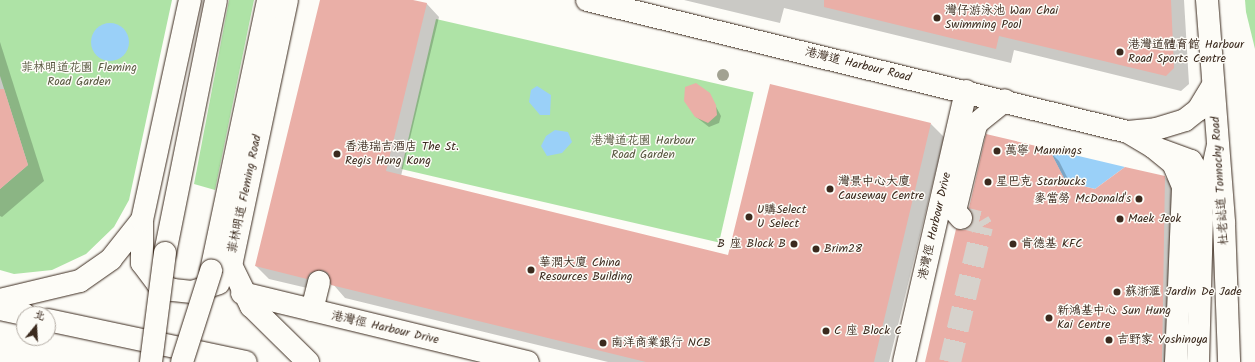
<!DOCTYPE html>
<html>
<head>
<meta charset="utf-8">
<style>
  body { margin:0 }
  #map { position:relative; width:1255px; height:362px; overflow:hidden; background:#fdfcf7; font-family:Kalam,"LXGW WenKai TC",sans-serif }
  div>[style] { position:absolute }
  .green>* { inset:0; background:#aee3a6; transform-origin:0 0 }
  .water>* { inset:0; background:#9ad0f8 }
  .round { border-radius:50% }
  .shadow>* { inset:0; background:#0003 }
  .building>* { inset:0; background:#eaafa7 }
  .minor-tunnel>* { height:22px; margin-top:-11px; transform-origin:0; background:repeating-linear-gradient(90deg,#d6d2cc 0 22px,transparent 0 33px) }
  .roads { filter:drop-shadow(0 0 1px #3b2a1e) drop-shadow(0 0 1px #3b2a1e) }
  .minor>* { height:22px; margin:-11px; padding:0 11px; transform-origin:11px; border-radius:11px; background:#fdfcf7 }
  .major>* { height:22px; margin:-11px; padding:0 11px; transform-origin:11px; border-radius:11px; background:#fdfcf7 }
  .highway>* { height:22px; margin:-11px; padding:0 11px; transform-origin:11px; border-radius:11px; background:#fdfcf7 }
  .bridges { filter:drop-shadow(0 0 1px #3b2a1e) drop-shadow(0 0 1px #3b2a1e) }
  .major-bridge>* { height:22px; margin:-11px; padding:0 11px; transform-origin:11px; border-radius:11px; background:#fdfcf7 }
  .trees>* { width:12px; height:12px; margin:-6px; border-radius:50%; background:#a2a292 }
  .dots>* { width:11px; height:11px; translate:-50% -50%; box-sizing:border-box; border:2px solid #fdfcf7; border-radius:50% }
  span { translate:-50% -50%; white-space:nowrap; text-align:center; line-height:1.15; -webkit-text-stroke:3px #fdfcf7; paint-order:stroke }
  .poi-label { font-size:12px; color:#3b2a1e }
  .left { translate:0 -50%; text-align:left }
  .right { translate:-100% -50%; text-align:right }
  .street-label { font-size:12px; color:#3b2a1e }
  .park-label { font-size:12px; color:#585840 }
  .north { position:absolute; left:16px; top:306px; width:40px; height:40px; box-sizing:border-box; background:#fdfcf7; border:1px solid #afa8a0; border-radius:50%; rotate:18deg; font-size:11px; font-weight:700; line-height:16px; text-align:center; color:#3b2a1e }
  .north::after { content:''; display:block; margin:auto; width:14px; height:18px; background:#3b2a1e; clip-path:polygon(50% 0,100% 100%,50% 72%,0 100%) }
</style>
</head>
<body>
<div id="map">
  <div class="green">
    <div style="clip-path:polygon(0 0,172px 0,129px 200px,114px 227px,86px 254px,52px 270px,14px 274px,0 270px,0 189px,28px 165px,0 76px)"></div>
    <div style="clip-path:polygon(229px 0,254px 0,215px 190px,194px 184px)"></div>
    <div style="clip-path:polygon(1245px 0,1255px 0,1255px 49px,1246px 12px)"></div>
    <div style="left:436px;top:19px;width:326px;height:154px;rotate:13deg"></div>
  </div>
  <div class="water">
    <div class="round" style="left:91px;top:23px;width:38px;height:38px"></div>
    <div style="clip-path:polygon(537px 86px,551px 95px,550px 115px,540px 115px,529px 102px,531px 90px)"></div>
    <div style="clip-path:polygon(555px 130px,568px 132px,572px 142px,562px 153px,547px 156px,541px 146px,546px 136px)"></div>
    <div style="clip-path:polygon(1049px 149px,1125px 167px,1095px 189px,1066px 182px)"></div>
  </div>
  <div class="shadow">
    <div style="clip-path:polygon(321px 0,409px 0,427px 4px,439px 17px,401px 176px,729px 256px,931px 124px,944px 137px,889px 362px,608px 362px,345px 298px,332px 283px,320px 291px,269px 279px,256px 266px)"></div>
    <div style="clip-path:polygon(684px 0,1184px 0,1189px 84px,1181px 91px,1014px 50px,1011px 63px,784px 8px,780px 23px)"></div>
    <div style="clip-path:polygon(0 42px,44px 181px,2px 217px,0 216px)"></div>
    <div style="clip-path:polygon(709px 94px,721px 116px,719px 123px,709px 127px,696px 117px)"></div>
    <div style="clip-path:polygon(1048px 150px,1059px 161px,1071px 185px,1095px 191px,1165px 177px,1175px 188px,1172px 362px,926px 362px,964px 231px)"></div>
  </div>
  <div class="building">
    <div style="clip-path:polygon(320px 0,413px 0,427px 3px,386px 171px,728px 255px,770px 84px,931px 123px,874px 362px,646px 362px,331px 285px,328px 273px,322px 270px,310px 273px,307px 279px,255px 266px)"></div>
    <div style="clip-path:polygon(824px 0,1171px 0,1174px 68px,1166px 76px,999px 36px,996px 49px,824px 7px)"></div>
    <div style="clip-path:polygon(696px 83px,710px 93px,716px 105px,717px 115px,708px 123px,695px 117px,684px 101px,685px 87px)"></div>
    <div style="clip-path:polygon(0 89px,4px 89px,28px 165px,0 189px)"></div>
    <div style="clip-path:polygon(986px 134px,1049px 149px,1066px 182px,1095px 189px,1125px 167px,1165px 176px,1162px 362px,925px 362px,956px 229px,964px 230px,973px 222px,969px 208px)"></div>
  </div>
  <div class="minor-tunnel">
    <div style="left:950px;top:362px;width:139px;rotate:-76.7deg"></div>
    <div style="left:982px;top:227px;width:6px;rotate:-121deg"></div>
    <div style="left:979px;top:222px;width:21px;rotate:-166deg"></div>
  </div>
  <div class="roads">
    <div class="minor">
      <div style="left:587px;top:0;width:557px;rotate:13.71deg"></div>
      <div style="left:1128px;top:132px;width:29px;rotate:31deg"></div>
      <div style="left:1153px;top:147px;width:26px;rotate:39deg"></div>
      <div style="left:1173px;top:163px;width:26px;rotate:67deg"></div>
      <div style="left:1183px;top:187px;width:175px;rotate:92.3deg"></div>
      <div style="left:1128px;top:132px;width:28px;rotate:-6deg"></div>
      <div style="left:1156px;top:129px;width:30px;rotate:-17deg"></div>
      <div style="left:1185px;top:120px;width:16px;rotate:-38deg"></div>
      <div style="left:1198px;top:110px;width:27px;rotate:-59deg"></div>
      <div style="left:961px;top:218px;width:9px;rotate:-131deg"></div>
      <div style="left:955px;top:211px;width:81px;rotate:-76.5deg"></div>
      <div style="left:974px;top:132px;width:9px;rotate:-72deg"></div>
      <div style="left:977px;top:123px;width:36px;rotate:-39deg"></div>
      <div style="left:242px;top:293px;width:294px;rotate:13.6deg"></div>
      <div style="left:312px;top:310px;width:29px;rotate:-76deg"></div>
      <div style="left:904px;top:362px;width:278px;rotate:-77.1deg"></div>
    </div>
    <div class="major">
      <div style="left:287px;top:0;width:271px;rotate:101.9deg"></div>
      <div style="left:231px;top:265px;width:46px;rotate:64deg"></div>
      <div style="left:251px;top:306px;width:80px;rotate:44.5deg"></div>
      <div style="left:1207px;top:0;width:224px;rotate:85.6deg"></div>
      <div style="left:1224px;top:223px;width:139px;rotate:87.9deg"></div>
      <div style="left:142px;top:221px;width:42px;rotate:90deg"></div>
      <div style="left:142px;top:263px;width:25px;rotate:53deg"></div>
      <div style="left:157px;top:283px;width:17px;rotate:24deg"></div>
      <div style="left:173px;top:290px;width:19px;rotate:6deg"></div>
      <div style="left:192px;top:292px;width:28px;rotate:-18deg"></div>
      <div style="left:165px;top:253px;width:258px;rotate:-78.6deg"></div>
      <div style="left:211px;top:271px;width:277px;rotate:-78.1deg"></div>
      <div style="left:0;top:300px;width:82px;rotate:-13.4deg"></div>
      <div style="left:80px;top:281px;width:38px;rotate:-35deg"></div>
      <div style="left:111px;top:259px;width:50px;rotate:-51.5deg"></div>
      <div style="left:142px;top:220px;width:225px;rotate:-77.7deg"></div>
    </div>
    <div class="highway">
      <div style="left:1153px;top:147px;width:40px;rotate:20.2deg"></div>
      <div style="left:1191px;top:161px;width:12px;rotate:59deg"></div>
      <div style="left:1197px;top:171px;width:47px;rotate:83.9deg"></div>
      <div style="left:1202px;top:218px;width:144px;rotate:91.6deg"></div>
      <div style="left:1206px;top:199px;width:55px;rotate:-77.5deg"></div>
      <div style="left:0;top:309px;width:25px;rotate:12deg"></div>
      <div style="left:48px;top:320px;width:202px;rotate:12deg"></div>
    </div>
  </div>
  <div class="bridges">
    <div class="major-bridge">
      <div style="left:151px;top:362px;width:110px;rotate:-82.7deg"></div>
      <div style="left:182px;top:362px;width:96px;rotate:-72.3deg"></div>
    </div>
  </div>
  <div class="trees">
    <div style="left:723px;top:75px"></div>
  </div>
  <div class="dots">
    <div style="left:937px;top:18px;background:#3b2a1e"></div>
    <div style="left:1120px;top:52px;background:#3b2a1e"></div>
    <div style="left:997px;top:151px;background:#3b2a1e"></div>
    <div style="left:337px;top:154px;background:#3b2a1e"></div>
    <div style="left:988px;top:182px;background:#3b2a1e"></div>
    <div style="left:830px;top:189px;background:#3b2a1e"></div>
    <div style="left:1139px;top:199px;background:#3b2a1e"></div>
    <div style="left:749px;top:217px;background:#3b2a1e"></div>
    <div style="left:1120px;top:219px;background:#3b2a1e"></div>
    <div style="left:794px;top:244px;background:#3b2a1e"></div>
    <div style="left:1013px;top:244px;background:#3b2a1e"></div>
    <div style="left:816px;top:249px;background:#3b2a1e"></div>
    <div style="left:531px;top:270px;background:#3b2a1e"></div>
    <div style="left:1117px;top:292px;background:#3b2a1e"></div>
    <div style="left:1049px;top:318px;background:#3b2a1e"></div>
    <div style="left:826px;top:331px;background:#3b2a1e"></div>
    <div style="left:1109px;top:340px;background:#3b2a1e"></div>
    <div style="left:603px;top:343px;background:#3b2a1e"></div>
  </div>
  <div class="poi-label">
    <span class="left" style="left:945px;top:18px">灣仔游泳池 Wan Chai<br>Swimming Pool</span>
    <span class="left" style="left:1128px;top:52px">港灣道體育館 Harbour<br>Road Sports Centre</span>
    <span class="left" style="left:345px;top:154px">香港瑞吉酒店 The St.<br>Regis Hong Kong</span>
    <span class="left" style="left:1005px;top:151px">萬寧 Mannings</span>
    <span class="left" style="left:838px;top:189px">灣景中心大廈<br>Causeway Centre</span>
    <span class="left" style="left:996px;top:182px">星巴克 Starbucks</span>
    <span class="right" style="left:1131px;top:199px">麥當勞 McDonald's</span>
    <span class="left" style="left:757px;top:217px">U購Select<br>U Select</span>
    <span class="left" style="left:1128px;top:219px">Maek Jeok</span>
    <span class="right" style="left:786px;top:244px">B 座 Block B</span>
    <span class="left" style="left:1021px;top:244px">肯德基 KFC</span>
    <span class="left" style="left:824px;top:249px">Brim28</span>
    <span class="left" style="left:539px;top:270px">華潤大廈 China<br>Resources Building</span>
    <span class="left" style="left:1125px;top:292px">蘇浙滙 Jardin De Jade</span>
    <span class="left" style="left:1057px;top:318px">新鴻基中心 Sun Hung<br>Kai Centre</span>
    <span class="left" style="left:834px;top:331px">C 座 Block C</span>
    <span class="left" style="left:1117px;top:340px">吉野家 Yoshinoya</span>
    <span class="left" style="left:611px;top:343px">南洋商業銀行 NCB</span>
  </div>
  <div class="street-label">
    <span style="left:858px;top:65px;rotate:14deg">港灣道 Harbour Road</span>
    <span style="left:1220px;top:181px;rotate:-94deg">杜老誌道 Tonnochy Road</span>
    <span style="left:245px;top:194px;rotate:-78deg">菲林明道 Fleming Road</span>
    <span style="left:935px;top:226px;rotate:-77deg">港灣徑 Harbour Drive</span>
    <span style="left:385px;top:328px;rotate:13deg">港灣徑 Harbour Drive</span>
  </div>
  <div class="park-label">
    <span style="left:79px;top:75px">菲林明道花園 Fleming<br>Road Garden</span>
    <span style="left:643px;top:148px">港灣道花園 Harbour<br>Road Garden</span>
  </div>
  <div class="north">北</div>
</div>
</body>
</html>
